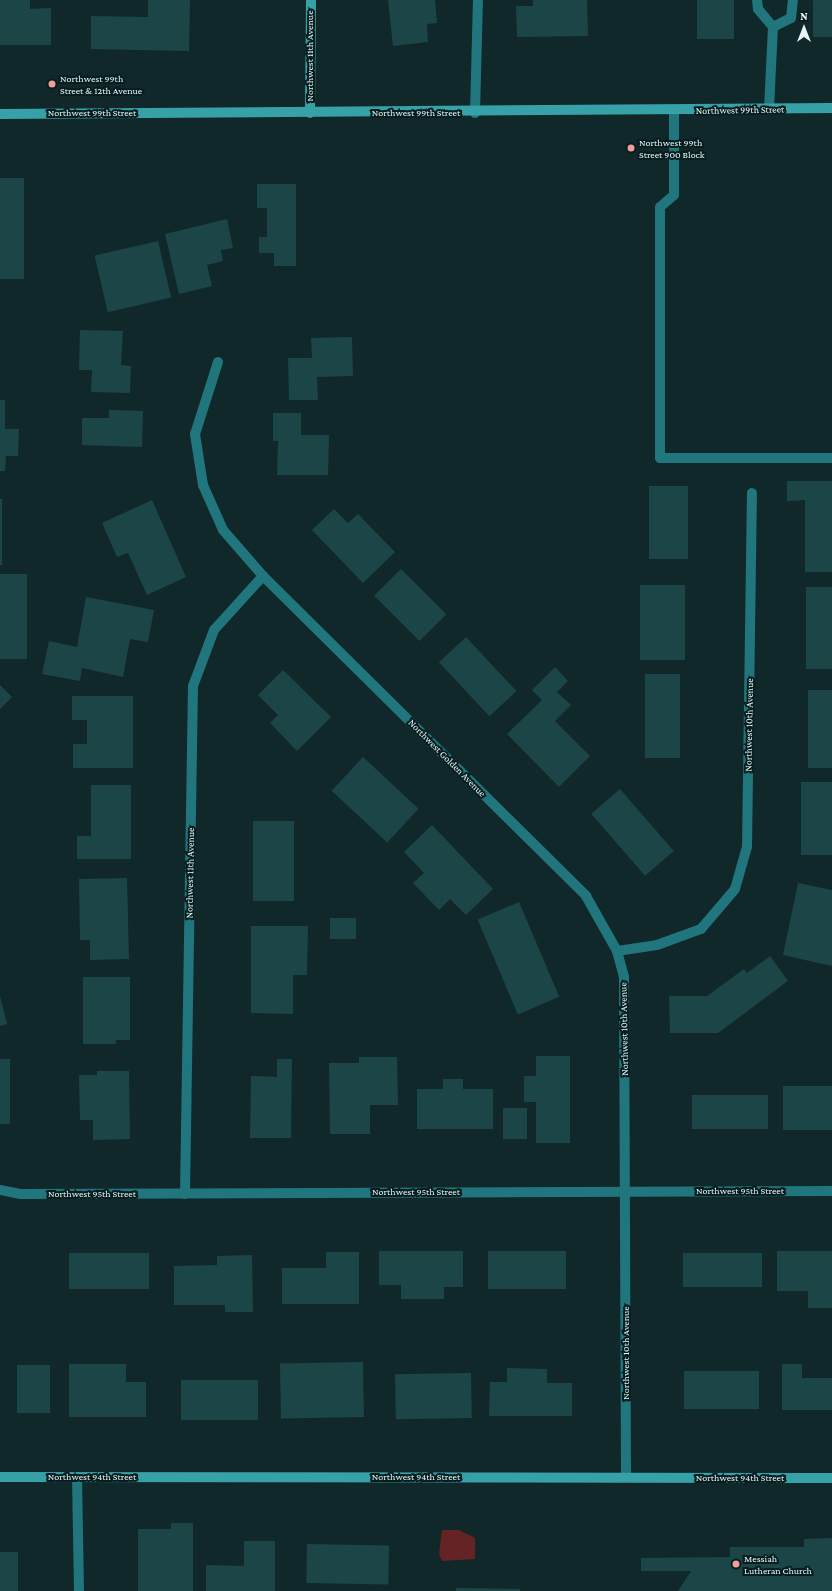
<!DOCTYPE html>
<html>
<head>
<meta charset="utf-8">
<style>
  body { margin:0 }
  #map { position:relative; width:832px; height:1591px; overflow:hidden; background:#10282a; font-family:"Crimson Pro",serif }
  div>[style] { position:absolute }
  .green>* { inset:0; background:#652326 }
  .building>* { inset:0; background:#1c4548; transform-origin:0 0 }
  .lane>* { height:10px; margin:-5px; padding:0 5px; transform-origin:5px; border-radius:5px; background:#20767c }
  .street>* { height:10px; margin:-5px; padding:0 5px; transform-origin:5px; border-radius:5px; background:#20767c }
  .secondary>* { height:10px; margin:-5px; padding:0 5px; transform-origin:5px; border-radius:5px; background:#37a1a8 }
  .dots>* { width:11px; height:11px; translate:-50% -50%; box-sizing:border-box; border:2px solid #061e20; border-radius:50% }
  span { translate:-50% -50%; white-space:nowrap; text-align:center; line-height:1.15; -webkit-text-stroke:4px #061e20; paint-order:stroke }
  .street-label { font-size:10px; color:#e6f4f5 }
  .poi-label { font-size:10px; color:#e6f4f5 }
  .left { translate:0 -50%; text-align:left }
  .north { position:absolute; left:784px; top:8px; width:40px; height:40px; -webkit-text-stroke:3px #061e20; paint-order:stroke; rotate:0deg; font-size:11px; font-weight:700; line-height:16px; text-align:center; color:#e6f4f5 }
  .north::after { content:''; display:block; margin:auto; width:14px; height:18px; background:#e6f4f5; clip-path:polygon(50% 0,100% 100%,50% 72%,0 100%) }
</style>
</head>
<body>
<div id="map">
  <div class="green">
    <div style="clip-path:polygon(442px 1530px,459px 1530px,475px 1538px,475px 1559px,442px 1561px,439px 1554px)"></div>
  </div>
  <div class="building">
    <div style="clip-path:polygon(0 0,30px 0,30px 9px,51px 8px,51px 45px,0 45px)"></div>
    <div style="clip-path:polygon(148px 0,190px 0,189px 51px,91px 49px,91px 16px,148px 17px)"></div>
    <div style="clip-path:polygon(388px 0,435px 0,437px 23px,427px 24px,428px 42px,393px 46px)"></div>
    <div style="clip-path:polygon(533px 0,587px 0,588px 36px,517px 37px,516px 6px,533px 6px)"></div>
    <div style="left:697px;top:0;width:37px;height:39px"></div>
    <div style="left:813px;top:0;width:19px;height:37px"></div>
    <div style="left:0;top:178px;width:24px;height:101px"></div>
    <div style="clip-path:polygon(257px 184px,296px 184px,296px 266px,274px 266px,274px 253px,259px 253px,259px 237px,267px 237px,267px 208px,257px 208px)"></div>
    <div style="clip-path:polygon(227px 219px,233px 248px,221px 250px,223px 261px,207px 265px,212px 286px,179px 294px,165px 234px)"></div>
    <div style="left:158px;top:241px;width:58px;height:65px;rotate:77deg"></div>
    <div style="clip-path:polygon(80px 330px,123px 331px,121px 365px,131px 366px,130px 393px,91px 392px,92px 370px,79px 370px)"></div>
    <div style="clip-path:polygon(352px 337px,353px 376px,317px 377px,318px 400px,289px 400px,288px 358px,312px 358px,311px 338px)"></div>
    <div style="clip-path:polygon(0 400px,5px 400px,5px 429px,19px 429px,18px 456px,6px 456px,5px 471px,0 471px)"></div>
    <div style="clip-path:polygon(109px 410px,143px 411px,142px 447px,82px 445px,82px 418px,109px 418px)"></div>
    <div style="clip-path:polygon(273px 413px,301px 413px,301px 435px,329px 435px,328px 475px,277px 475px,278px 441px,273px 441px)"></div>
    <div style="clip-path:polygon(787px 481px,832px 481px,832px 572px,805px 572px,805px 500px,787px 501px)"></div>
    <div style="left:649px;top:486px;width:39px;height:73px"></div>
    <div style="left:0;top:499px;width:2px;height:66px"></div>
    <div style="clip-path:polygon(152px 500px,186px 577px,147px 595px,128px 553px,117px 557px,102px 523px)"></div>
    <div style="clip-path:polygon(334px 509px,348px 523px,358px 514px,395px 552px,363px 583px,312px 530px)"></div>
    <div style="left:401px;top:569px;width:64px;height:38px;rotate:45deg"></div>
    <div style="left:0;top:574px;width:27px;height:85px"></div>
    <div style="left:640px;top:585px;width:45px;height:75px"></div>
    <div style="left:806px;top:587px;width:26px;height:82px"></div>
    <div style="clip-path:polygon(86px 597px,154px 610px,148px 642px,130px 639px,123px 677px,82px 668px,80px 681px,42px 674px,49px 641px,77px 647px)"></div>
    <div style="left:466px;top:637px;width:74px;height:37px;rotate:47deg"></div>
    <div style="clip-path:polygon(555px 667px,568px 681px,557px 692px,571px 705px,555px 721px,590px 756px,559px 787px,507px 734px,542px 700px,532px 690px)"></div>
    <div style="clip-path:polygon(283px 670px,331px 717px,297px 751px,270px 723px,278px 715px,258px 695px)"></div>
    <div style="left:645px;top:674px;width:35px;height:84px"></div>
    <div style="clip-path:polygon(0 685px,12px 697px,0 709px)"></div>
    <div style="left:808px;top:690px;width:24px;height:78px"></div>
    <div style="clip-path:polygon(72px 696px,133px 696px,133px 768px,73px 768px,73px 744px,87px 744px,87px 720px,72px 720px)"></div>
    <div style="left:363px;top:757px;width:76px;height:46px;rotate:43deg"></div>
    <div style="left:801px;top:782px;width:31px;height:73px"></div>
    <div style="clip-path:polygon(91px 785px,131px 785px,131px 859px,77px 859px,77px 836px,91px 836px)"></div>
    <div style="left:620px;top:789px;width:82px;height:38px;rotate:49deg"></div>
    <div style="left:253px;top:821px;width:41px;height:80px"></div>
    <div style="clip-path:polygon(432px 825px,493px 889px,466px 915px,450px 899px,439px 910px,413px 883px,424px 873px,404px 852px)"></div>
    <div style="clip-path:polygon(127px 878px,129px 959px,90px 960px,90px 940px,80px 940px,79px 879px)"></div>
    <div style="clip-path:polygon(798px 883px,832px 890px,832px 966px,783px 955px)"></div>
    <div style="left:519px;top:902px;width:103px;height:45px;rotate:67deg"></div>
    <div style="left:330px;top:918px;width:26px;height:21px"></div>
    <div style="clip-path:polygon(251px 926px,308px 926px,307px 975px,293px 975px,293px 1014px,251px 1013px)"></div>
    <div style="clip-path:polygon(770px 956px,788px 981px,718px 1033px,670px 1033px,669px 996px,707px 996px,744px 969px,747px 973px)"></div>
    <div style="clip-path:polygon(83px 977px,130px 977px,130px 1040px,116px 1040px,116px 1044px,83px 1044px)"></div>
    <div style="clip-path:polygon(0 996px,7px 1024px,0 1026px)"></div>
    <div style="clip-path:polygon(536px 1056px,570px 1056px,570px 1143px,536px 1143px,536px 1102px,524px 1102px,524px 1076px,536px 1076px)"></div>
    <div style="clip-path:polygon(359px 1057px,397px 1057px,398px 1105px,370px 1105px,370px 1134px,330px 1134px,329px 1063px,359px 1063px)"></div>
    <div style="left:0;top:1059px;width:10px;height:65px"></div>
    <div style="clip-path:polygon(277px 1059px,292px 1059px,291px 1138px,250px 1138px,251px 1076px,277px 1077px)"></div>
    <div style="clip-path:polygon(97px 1071px,129px 1071px,130px 1139px,93px 1140px,93px 1120px,80px 1120px,79px 1075px,97px 1075px)"></div>
    <div style="clip-path:polygon(443px 1079px,463px 1079px,463px 1089px,493px 1089px,493px 1129px,417px 1129px,417px 1089px,443px 1089px)"></div>
    <div style="left:783px;top:1086px;width:49px;height:44px"></div>
    <div style="left:692px;top:1095px;width:76px;height:34px"></div>
    <div style="left:503px;top:1108px;width:24px;height:31px"></div>
    <div style="clip-path:polygon(379px 1251px,463px 1251px,463px 1287px,444px 1287px,444px 1299px,401px 1299px,401px 1285px,379px 1285px)"></div>
    <div style="left:488px;top:1251px;width:78px;height:38px"></div>
    <div style="clip-path:polygon(777px 1251px,832px 1251px,832px 1308px,808px 1308px,808px 1291px,777px 1291px)"></div>
    <div style="clip-path:polygon(326px 1252px,359px 1252px,359px 1304px,282px 1304px,282px 1268px,326px 1268px)"></div>
    <div style="left:69px;top:1253px;width:80px;height:36px"></div>
    <div style="left:683px;top:1253px;width:79px;height:34px"></div>
    <div style="clip-path:polygon(252px 1255px,253px 1312px,225px 1312px,225px 1305px,174px 1305px,174px 1266px,217px 1265px,217px 1256px)"></div>
    <div style="left:363px;top:1362px;width:55px;height:83px;rotate:89deg"></div>
    <div style="clip-path:polygon(69px 1364px,126px 1364px,126px 1382px,146px 1382px,146px 1417px,69px 1417px)"></div>
    <div style="clip-path:polygon(782px 1364px,802px 1364px,802px 1378px,832px 1378px,832px 1410px,782px 1410px)"></div>
    <div style="left:17px;top:1365px;width:33px;height:48px"></div>
    <div style="clip-path:polygon(507px 1368px,547px 1369px,547px 1383px,572px 1383px,572px 1416px,489px 1416px,490px 1382px,507px 1382px)"></div>
    <div style="left:684px;top:1371px;width:75px;height:38px"></div>
    <div style="left:471px;top:1373px;width:45px;height:76px;rotate:89deg"></div>
    <div style="left:181px;top:1380px;width:77px;height:40px"></div>
    <div style="clip-path:polygon(171px 1523px,193px 1523px,193px 1591px,138px 1591px,138px 1529px,171px 1529px)"></div>
    <div style="clip-path:polygon(832px 1538px,832px 1591px,678px 1591px,691px 1571px,641px 1571px,641px 1558px,730px 1557px,730px 1547px,804px 1547px,804px 1539px)"></div>
    <div style="clip-path:polygon(244px 1541px,275px 1541px,275px 1591px,206px 1591px,206px 1565px,244px 1566px)"></div>
    <div style="left:307px;top:1544px;width:82px;height:39px;rotate:1deg"></div>
    <div style="left:0;top:1552px;width:18px;height:39px"></div>
    <div style="clip-path:polygon(456px 1588px,520px 1589px,520px 1591px,456px 1591px)"></div>
  </div>
  <div class="lane">
    <div style="left:757px;top:0;width:9px;rotate:84deg"></div>
    <div style="left:758px;top:9px;width:23px;rotate:50deg"></div>
    <div style="left:773px;top:27px;width:83px;rotate:92.8deg"></div>
    <div style="left:773px;top:27px;width:20px;rotate:-27deg"></div>
    <div style="left:791px;top:18px;width:18px;rotate:-84deg"></div>
    <div style="left:674px;top:112px;width:83px;rotate:90deg"></div>
    <div style="left:674px;top:195px;width:18px;rotate:139deg"></div>
    <div style="left:660px;top:207px;width:251px;rotate:90deg"></div>
    <div style="left:660px;top:458px;width:172px"></div>
    <div style="left:475px;top:113px;width:113px;rotate:-88.5deg"></div>
  </div>
  <div class="street">
    <div style="left:218px;top:362px;width:76px;rotate:107.7deg"></div>
    <div style="left:195px;top:434px;width:52px;rotate:81.1deg"></div>
    <div style="left:203px;top:485px;width:49px;rotate:66deg"></div>
    <div style="left:223px;top:530px;width:61px;rotate:49deg"></div>
    <div style="left:263px;top:576px;width:455px;rotate:44.7deg"></div>
    <div style="left:586px;top:896px;width:63px;rotate:60.6deg"></div>
    <div style="left:0;top:1190px;width:21px;rotate:11deg"></div>
    <div style="left:21px;top:1194px;width:811px;rotate:-0.21deg"></div>
    <div style="left:185px;top:1194px;width:508px;rotate:-89.1deg"></div>
    <div style="left:193px;top:686px;width:60px;rotate:-69.4deg"></div>
    <div style="left:214px;top:630px;width:73px;rotate:-47.8deg"></div>
    <div style="left:77px;top:1477px;width:114px;rotate:89deg"></div>
    <div style="left:626px;top:1477px;width:500px;rotate:-90.23deg"></div>
    <div style="left:624px;top:977px;width:27px;rotate:-105deg"></div>
    <div style="left:617px;top:951px;width:40px;rotate:-8.5deg"></div>
    <div style="left:657px;top:945px;width:47px;rotate:-20deg"></div>
    <div style="left:701px;top:929px;width:52px;rotate:-49.6deg"></div>
    <div style="left:735px;top:889px;width:44px;rotate:-74.1deg"></div>
    <div style="left:747px;top:847px;width:354px;rotate:-89.2deg"></div>
  </div>
  <div class="secondary">
    <div style="left:310px;top:113px;width:113px;rotate:-89.5deg"></div>
    <div style="left:0;top:114px;width:832px;rotate:-0.41deg"></div>
    <div style="left:0;top:1477px;width:832px;rotate:0.07deg"></div>
  </div>
  <div class="dots">
    <div style="left:52px;top:84px;background:#f59b99"></div>
    <div style="left:631px;top:148px;background:#f59b99"></div>
    <div style="left:736px;top:1564px;background:#f59b99"></div>
  </div>
  <div class="street-label">
    <span style="left:310px;top:56px;rotate:-90deg">Northwest 11th Avenue</span>
    <span style="left:740px;top:110px;rotate:-1deg">Northwest 99th Street</span>
    <span style="left:92px;top:113px">Northwest 99th Street</span>
    <span style="left:416px;top:113px">Northwest 99th Street</span>
    <span style="left:749px;top:725px;rotate:-89deg">Northwest 10th Avenue</span>
    <span style="left:447px;top:758px;rotate:45deg">Northwest Golden Avenue</span>
    <span style="left:190px;top:873px;rotate:-89deg">Northwest 11th Avenue</span>
    <span style="left:624px;top:1029px;rotate:-91deg">Northwest 10th Avenue</span>
    <span style="left:740px;top:1191px">Northwest 95th Street</span>
    <span style="left:416px;top:1192px">Northwest 95th Street</span>
    <span style="left:92px;top:1194px">Northwest 95th Street</span>
    <span style="left:626px;top:1353px;rotate:-90deg">Northwest 10th Avenue</span>
    <span style="left:92px;top:1477px">Northwest 94th Street</span>
    <span style="left:416px;top:1477px">Northwest 94th Street</span>
    <span style="left:740px;top:1478px">Northwest 94th Street</span>
  </div>
  <div class="poi-label">
    <span class="left" style="left:60px;top:84px">Northwest 99th<br>Street &amp; 12th Avenue</span>
    <span class="left" style="left:639px;top:148px">Northwest 99th<br>Street 900 Block</span>
    <span class="left" style="left:744px;top:1564px">Messiah<br>Lutheran Church</span>
  </div>
  <div class="north">N</div>
</div>
</body>
</html>
